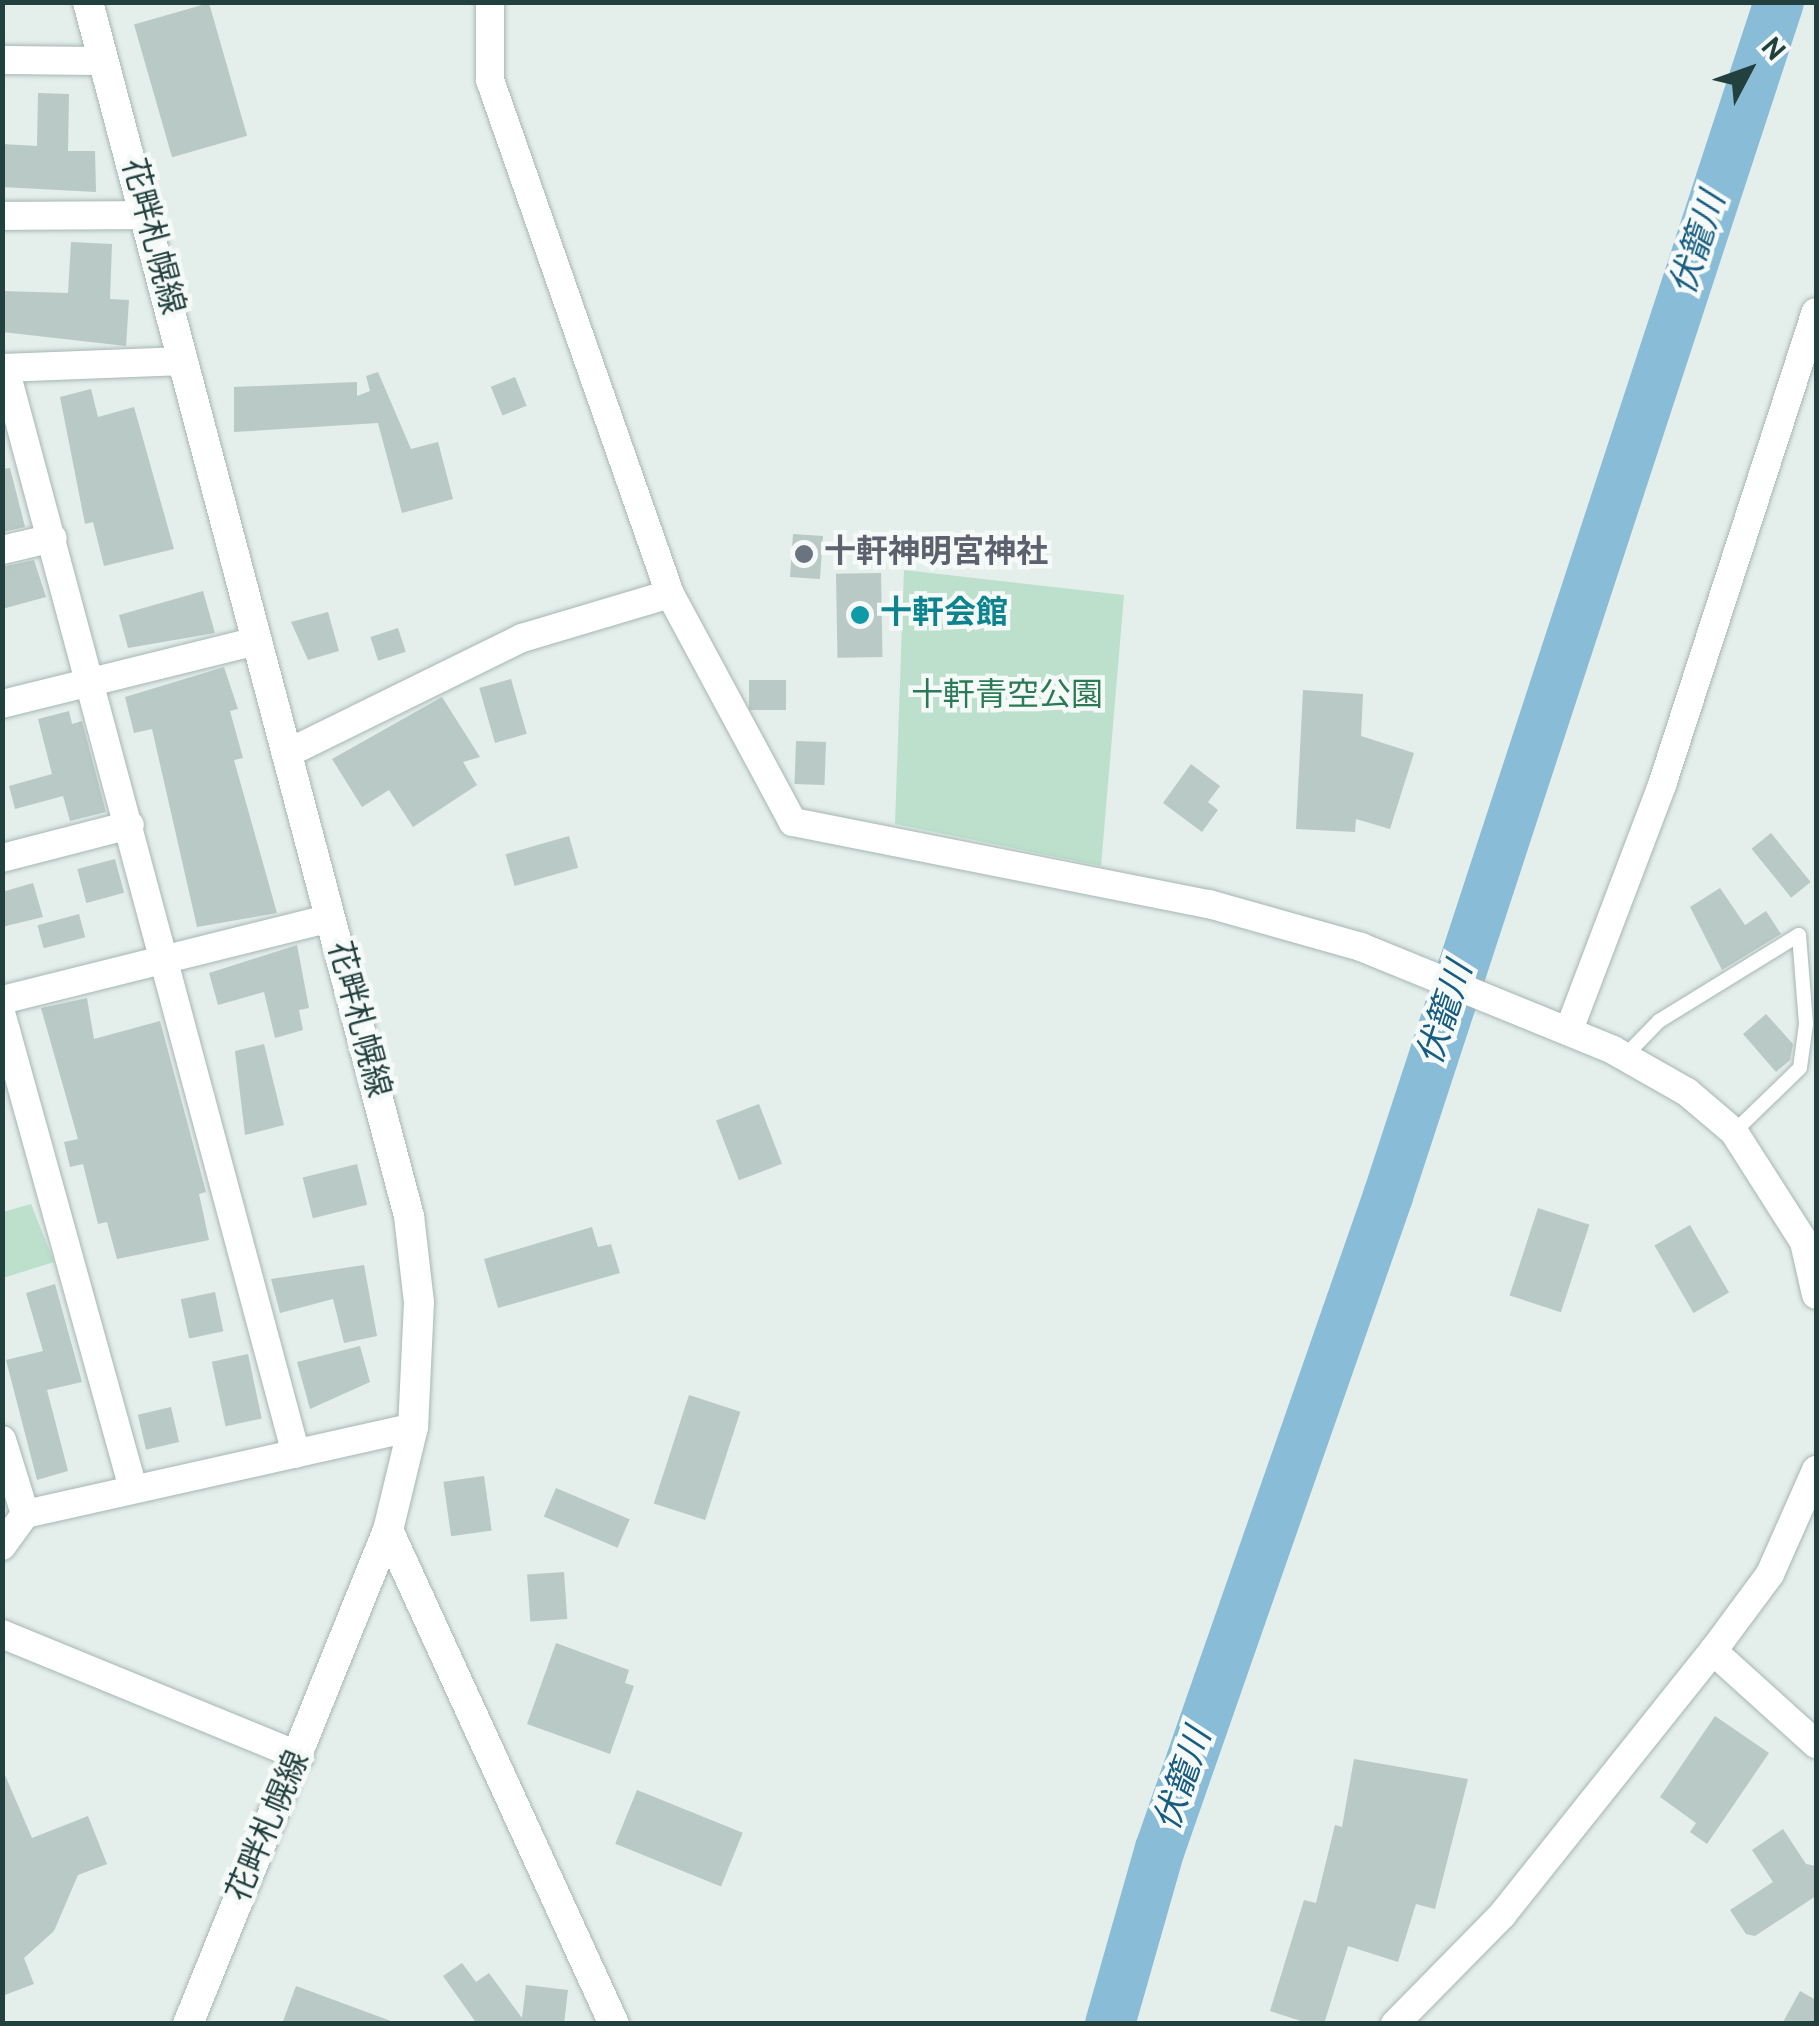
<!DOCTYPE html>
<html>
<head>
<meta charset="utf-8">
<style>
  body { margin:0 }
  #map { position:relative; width:1819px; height:2026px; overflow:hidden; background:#e4eeeb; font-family:Overpass,"Noto Sans JP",sans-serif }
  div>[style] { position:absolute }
  .green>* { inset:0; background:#bce0cc }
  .river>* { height:50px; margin:-25px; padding:0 25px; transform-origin:25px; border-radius:25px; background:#89bcd6 }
  .building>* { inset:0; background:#b9c9c5; transform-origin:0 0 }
  .roads { filter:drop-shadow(0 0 2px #a6b7b4) drop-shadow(0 0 2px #a6b7b4) }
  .service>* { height:14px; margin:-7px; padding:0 7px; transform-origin:7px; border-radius:7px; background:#fff }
  .minor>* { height:28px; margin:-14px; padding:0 14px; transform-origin:14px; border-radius:14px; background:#fff }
  .tertiary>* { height:30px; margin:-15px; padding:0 15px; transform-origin:15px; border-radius:15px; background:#fff }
  .secondary>* { height:30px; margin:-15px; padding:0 15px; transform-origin:15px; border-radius:15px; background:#fff }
  .dots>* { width:28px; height:28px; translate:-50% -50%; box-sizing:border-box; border:5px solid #f5faf8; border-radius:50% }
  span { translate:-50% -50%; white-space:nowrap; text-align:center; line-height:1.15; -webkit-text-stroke:9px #f5faf8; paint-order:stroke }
  .street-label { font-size:32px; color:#22413e }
  .worship-label { font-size:32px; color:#5b616d; font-weight:700 }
  .left { translate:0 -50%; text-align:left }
  .culture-label { font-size:32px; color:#0d838f; font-weight:700 }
  .park-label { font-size:32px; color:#2a7a57 }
  .water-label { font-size:35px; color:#185d81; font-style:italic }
  .frame { position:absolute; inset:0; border:5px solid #22413e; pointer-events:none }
  .north { position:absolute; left:1699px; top:20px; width:100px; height:100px; -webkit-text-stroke:8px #f5faf8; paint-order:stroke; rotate:49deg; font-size:28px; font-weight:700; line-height:40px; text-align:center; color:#22413e }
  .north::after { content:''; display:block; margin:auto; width:35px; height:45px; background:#22413e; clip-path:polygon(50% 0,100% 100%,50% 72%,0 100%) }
</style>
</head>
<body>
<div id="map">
  <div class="green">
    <div style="clip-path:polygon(904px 570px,1124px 595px,1101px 866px,895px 824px)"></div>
    <div style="clip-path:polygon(31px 1204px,54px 1262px,3px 1278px,3px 1212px)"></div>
  </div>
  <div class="river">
    <div style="left:1110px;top:2024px;width:182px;rotate:-74.1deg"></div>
    <div style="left:1160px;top:1849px;width:692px;rotate:-70.75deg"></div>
    <div style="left:1388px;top:1196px;width:1256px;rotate:-71.87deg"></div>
  </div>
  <div class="building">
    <div style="left:209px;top:3px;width:138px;height:78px;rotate:74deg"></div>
    <div style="clip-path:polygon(38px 93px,69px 94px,68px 151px,95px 151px,96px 192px,2px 187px,2px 144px,37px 146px)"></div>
    <div style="clip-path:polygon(71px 242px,112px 244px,110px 299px,129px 300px,126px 346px,2px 332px,2px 291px,68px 293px)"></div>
    <div style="clip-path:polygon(378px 372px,411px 449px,438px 442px,453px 499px,402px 513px,378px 423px,234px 432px,234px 387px,357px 382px,357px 396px,370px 391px,366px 376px)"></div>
    <div style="left:515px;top:377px;width:31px;height:26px;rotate:68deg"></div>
    <div style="clip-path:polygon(91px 389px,98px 417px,134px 407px,174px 549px,104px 566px,93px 522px,85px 524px,60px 397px)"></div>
    <div style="clip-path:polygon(10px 468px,25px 527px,2px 532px,2px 469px)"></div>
    <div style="left:793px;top:534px;width:30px;height:43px;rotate:4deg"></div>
    <div style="clip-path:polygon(34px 560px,46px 597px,2px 609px,2px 567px)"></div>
    <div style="left:881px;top:573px;width:84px;height:45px;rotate:89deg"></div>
    <div style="clip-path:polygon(203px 591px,215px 633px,128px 648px,119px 615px)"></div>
    <div style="clip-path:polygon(328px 612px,339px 651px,308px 660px,291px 622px)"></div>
    <div style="left:398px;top:628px;width:25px;height:29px;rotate:72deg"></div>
    <div style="clip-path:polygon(224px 667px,238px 709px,230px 711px,243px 758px,234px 760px,277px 913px,197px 927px,152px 729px,134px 733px,125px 697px)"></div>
    <div style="left:511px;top:679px;width:57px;height:33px;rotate:74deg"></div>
    <div style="left:786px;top:680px;width:30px;height:37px;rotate:90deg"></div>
    <div style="clip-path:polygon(1303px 690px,1363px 694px,1361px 736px,1414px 753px,1390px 829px,1356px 819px,1355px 832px,1296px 829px)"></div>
    <div style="clip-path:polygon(442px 697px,480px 757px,463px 762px,477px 785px,413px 827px,389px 790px,362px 807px,332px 759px)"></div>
    <div style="clip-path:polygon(69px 711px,72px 724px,82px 721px,106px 812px,70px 821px,63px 796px,15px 809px,9px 786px,52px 774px,38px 719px)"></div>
    <div style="left:796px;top:741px;width:30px;height:43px;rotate:2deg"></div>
    <div style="clip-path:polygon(1191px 764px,1220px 786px,1208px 802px,1218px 810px,1202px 832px,1163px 803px)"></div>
    <div style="left:1771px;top:833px;width:63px;height:25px;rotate:51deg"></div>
    <div style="left:569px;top:836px;width:33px;height:66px;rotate:74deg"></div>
    <div style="left:115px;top:859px;width:35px;height:39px;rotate:75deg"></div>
    <div style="clip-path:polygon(33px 883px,43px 917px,2px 927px,2px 892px)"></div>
    <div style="clip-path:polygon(1720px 888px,1745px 925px,1766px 911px,1781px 934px,1722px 970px,1690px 907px)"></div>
    <div style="left:79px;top:914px;width:24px;height:43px;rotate:75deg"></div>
    <div style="clip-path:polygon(297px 945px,309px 1008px,299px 1010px,303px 1030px,275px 1038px,264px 992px,218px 1005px,209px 973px)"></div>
    <div style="clip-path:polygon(87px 998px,94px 1039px,160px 1021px,206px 1192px,199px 1194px,209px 1240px,117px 1259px,107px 1222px,98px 1224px,83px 1164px,70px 1167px,64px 1142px,78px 1139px,41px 1008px)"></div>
    <div style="clip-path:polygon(1766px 1014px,1793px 1044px,1790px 1060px,1776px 1072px,1743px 1034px)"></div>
    <div style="clip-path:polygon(264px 1044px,284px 1125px,245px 1135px,235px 1051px)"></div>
    <div style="left:759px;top:1104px;width:64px;height:46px;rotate:69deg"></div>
    <div style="left:357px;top:1164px;width:42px;height:56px;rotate:76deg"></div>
    <div style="left:1538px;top:1208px;width:54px;height:92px;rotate:18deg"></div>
    <div style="left:1690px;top:1225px;width:78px;height:41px;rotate:60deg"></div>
    <div style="clip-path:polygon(592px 1227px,598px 1247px,611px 1244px,620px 1273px,498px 1308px,484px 1259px)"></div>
    <div style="clip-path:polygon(364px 1265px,377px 1336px,344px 1343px,333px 1299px,280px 1313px,271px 1279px)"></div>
    <div style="clip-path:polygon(55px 1284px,82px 1382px,47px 1390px,68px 1471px,37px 1480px,6px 1360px,43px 1351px,26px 1293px)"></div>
    <div style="left:215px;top:1292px;width:40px;height:35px;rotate:78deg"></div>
    <div style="clip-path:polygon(360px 1346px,370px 1382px,310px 1409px,297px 1362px)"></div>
    <div style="left:248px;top:1354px;width:66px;height:37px;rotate:78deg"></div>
    <div style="left:689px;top:1395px;width:54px;height:114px;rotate:18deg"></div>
    <div style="left:171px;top:1407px;width:36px;height:34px;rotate:77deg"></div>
    <div style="left:484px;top:1476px;width:55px;height:41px;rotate:82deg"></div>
    <div style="left:556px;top:1488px;width:80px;height:31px;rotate:23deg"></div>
    <div style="left:564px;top:1572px;width:47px;height:37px;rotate:86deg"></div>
    <div style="clip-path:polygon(556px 1643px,629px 1670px,625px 1683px,634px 1686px,610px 1754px,527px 1724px)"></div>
    <div style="clip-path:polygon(1715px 1716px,1769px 1753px,1707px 1844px,1690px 1832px,1696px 1823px,1660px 1797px)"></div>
    <div style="clip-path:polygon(1354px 1759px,1468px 1779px,1435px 1909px,1416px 1904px,1398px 1962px,1348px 1946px,1324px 2024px,1310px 2024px,1270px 2011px,1304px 1900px,1316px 1903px,1335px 1825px,1342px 1827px)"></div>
    <div style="clip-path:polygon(2px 1768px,32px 1838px,88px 1816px,107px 1864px,78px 1875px,54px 1931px,24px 1958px,34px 1984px,2px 1996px)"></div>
    <div style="left:637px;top:1790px;width:114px;height:58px;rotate:22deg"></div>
    <div style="clip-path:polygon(1783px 1829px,1806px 1864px,1816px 1866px,1816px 1896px,1755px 1936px,1746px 1934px,1730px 1910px,1773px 1882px,1752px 1850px)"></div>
    <div style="clip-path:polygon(462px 1963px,476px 1982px,489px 1973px,522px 2018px,526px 1985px,568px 1990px,564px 2024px,477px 2024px,443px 1976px)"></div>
    <div style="clip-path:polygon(296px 1986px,391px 2021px,390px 2024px,282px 2024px)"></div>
    <div style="clip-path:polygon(1800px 1991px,1816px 2000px,1816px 2024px,1782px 2024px)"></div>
  </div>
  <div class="roads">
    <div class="service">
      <div style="left:1625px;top:1056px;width:49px;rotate:-45.8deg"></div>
      <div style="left:1659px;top:1021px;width:164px;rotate:-31.6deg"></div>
      <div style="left:1799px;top:935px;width:89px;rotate:85.5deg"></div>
      <div style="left:1806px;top:1024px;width:44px;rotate:97.8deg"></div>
      <div style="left:1800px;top:1068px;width:92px;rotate:135.9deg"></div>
    </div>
    <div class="minor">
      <div style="left:490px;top:2px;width:78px;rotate:90deg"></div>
      <div style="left:490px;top:80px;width:545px;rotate:70.7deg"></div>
      <div style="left:2px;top:60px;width:101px;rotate:0.6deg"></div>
      <div style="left:2px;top:216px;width:143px;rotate:-0.4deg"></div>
      <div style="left:2px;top:368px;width:182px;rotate:-2.2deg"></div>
      <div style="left:5px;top:368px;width:1124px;rotate:75deg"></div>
      <div style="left:2px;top:550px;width:52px;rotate:-13.2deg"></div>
      <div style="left:2px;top:704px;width:262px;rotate:-13.9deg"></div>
      <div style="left:286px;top:754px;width:263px;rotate:-26.2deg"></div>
      <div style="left:522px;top:638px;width:154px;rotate:-16.6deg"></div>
      <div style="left:670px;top:594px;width:259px;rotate:61.7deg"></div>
      <div style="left:793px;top:822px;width:424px;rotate:11.2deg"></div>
      <div style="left:1209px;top:904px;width:158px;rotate:15.8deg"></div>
      <div style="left:1361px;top:947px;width:272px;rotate:22.2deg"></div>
      <div style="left:1613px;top:1050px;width:85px;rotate:29.6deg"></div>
      <div style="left:1687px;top:1092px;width:62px;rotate:40.4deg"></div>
      <div style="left:1734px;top:1132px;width:130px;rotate:57.5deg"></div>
      <div style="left:1804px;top:1242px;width:54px;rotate:77.2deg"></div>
      <div style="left:2px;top:858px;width:132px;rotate:-14.5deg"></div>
      <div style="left:2px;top:1000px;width:338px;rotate:-14deg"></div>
      <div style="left:2px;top:1016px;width:490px;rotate:74.5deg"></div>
      <div style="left:1569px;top:1030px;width:262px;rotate:-69.2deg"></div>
      <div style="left:1662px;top:785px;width:497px;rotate:-72deg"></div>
      <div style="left:2px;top:1440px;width:77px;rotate:72.7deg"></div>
      <div style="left:2px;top:1546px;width:39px;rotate:-54deg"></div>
      <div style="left:25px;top:1514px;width:398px;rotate:-12.6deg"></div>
      <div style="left:2px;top:1634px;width:322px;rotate:22.3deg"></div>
      <div style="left:1713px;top:1651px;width:139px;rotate:42.1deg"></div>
      <div style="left:1395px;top:2024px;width:153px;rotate:-45.5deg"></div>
      <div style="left:1502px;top:1915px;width:338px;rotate:-51.4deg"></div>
      <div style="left:1713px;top:1651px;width:96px;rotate:-53.5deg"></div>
      <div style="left:1770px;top:1574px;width:114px;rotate:-66.1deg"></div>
    </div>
    <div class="tertiary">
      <div style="left:388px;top:1530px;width:543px;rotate:65.42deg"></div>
    </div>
    <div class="secondary">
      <div style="left:88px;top:2px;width:1256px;rotate:75.19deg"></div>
      <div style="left:409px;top:1216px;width:87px;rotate:83.4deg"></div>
      <div style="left:419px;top:1302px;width:125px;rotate:92.7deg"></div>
      <div style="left:413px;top:1427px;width:106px;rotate:103.6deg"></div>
      <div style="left:388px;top:1530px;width:533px;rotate:112.04deg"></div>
    </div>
  </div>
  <div class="dots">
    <div style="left:804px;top:554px;background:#6b7280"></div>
    <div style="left:860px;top:615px;background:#0f9aa8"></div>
  </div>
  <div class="street-label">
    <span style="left:151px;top:237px;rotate:75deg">花畔札幌線</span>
    <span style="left:357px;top:1020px;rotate:75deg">花畔札幌線</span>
    <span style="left:270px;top:1827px;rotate:-67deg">花畔札幌線</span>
  </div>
  <div class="worship-label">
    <span class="left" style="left:824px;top:554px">十軒神明宮神社</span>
  </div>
  <div class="culture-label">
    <span class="left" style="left:880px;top:615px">十軒会館</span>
  </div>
  <div class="park-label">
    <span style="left:1007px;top:697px">十軒青空公園</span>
  </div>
  <div class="water-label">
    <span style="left:1700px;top:244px;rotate:-72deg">伏籠川</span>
    <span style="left:1447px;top:1014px;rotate:-72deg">伏籠川</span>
    <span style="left:1185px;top:1780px;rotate:-71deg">伏籠川</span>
  </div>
  <div class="frame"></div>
  <div class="north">N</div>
</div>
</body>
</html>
